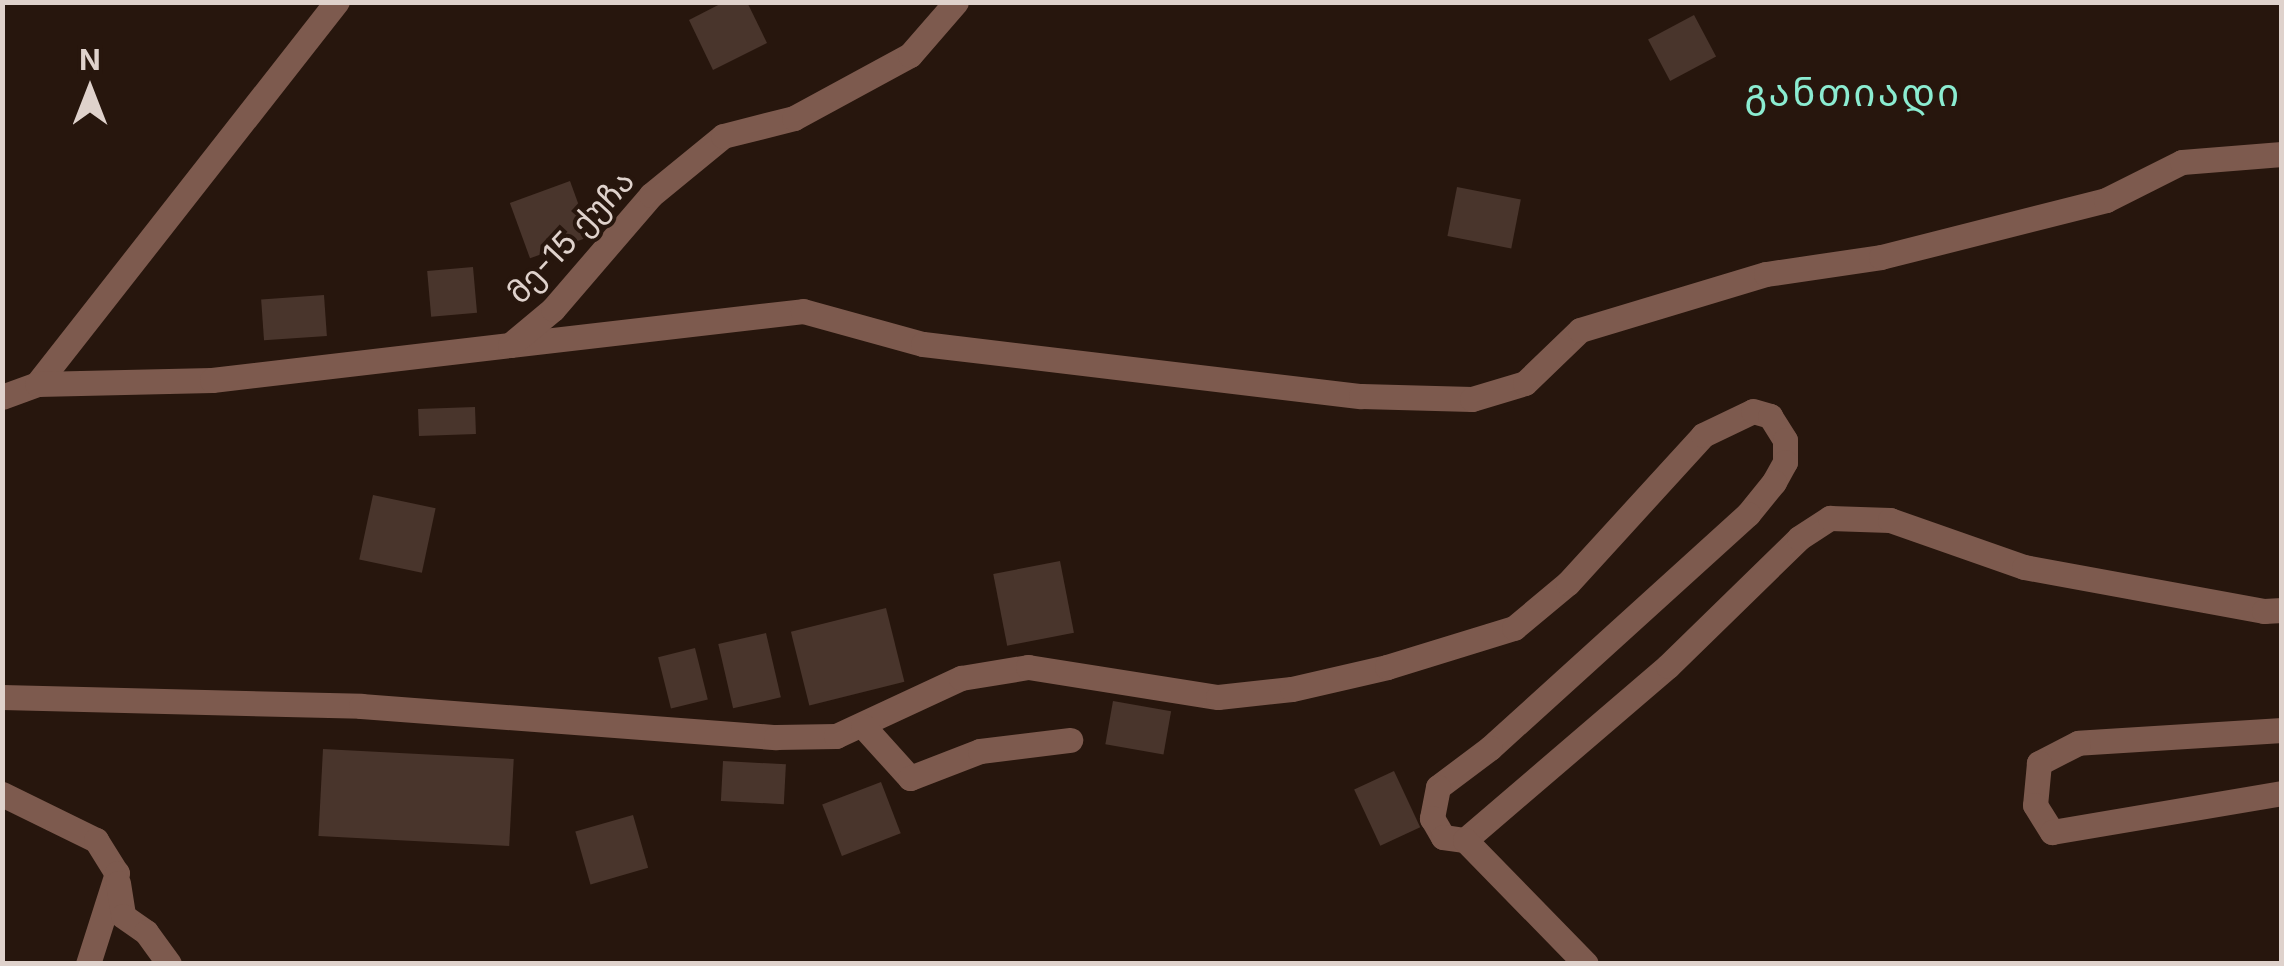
<!DOCTYPE html>
<html>
<head>
<meta charset="utf-8">
<style>
  body { margin:0 }
  #map { position:relative; width:2284px; height:966px; overflow:hidden; background:#27160d; font-family:Inter,"Noto Sans Georgian",sans-serif }
  div>[style] { position:absolute }
  .building>* { inset:0; background:#49352c; transform-origin:0 0 }
  .minor>* { height:25px; margin:-12.5px; padding:0 12.5px; transform-origin:12.5px; border-radius:12.5px; background:#7d5a4e }
  span { translate:-50% -50%; white-space:nowrap; text-align:center; line-height:1.15; -webkit-text-stroke:8px #27160d; paint-order:stroke }
  .street-label { font-size:32px; color:#dfd2cc }
  .quarter-label { font-size:38px; color:#8becd1; letter-spacing:2.5px }
  .frame { position:absolute; inset:0; border:5px solid #dfd2cc; pointer-events:none }
  .north { position:absolute; left:40px; top:40px; width:100px; height:100px; -webkit-text-stroke:8px #27160d; paint-order:stroke; rotate:0deg; font-size:28px; font-weight:700; line-height:40px; text-align:center; color:#dfd2cc }
  .north::after { content:''; display:block; margin:auto; width:35px; height:45px; background:#dfd2cc; clip-path:polygon(50% 0,100% 100%,50% 72%,0 100%) }
</style>
</head>
<body>
<div id="map">
  <div class="building">
    <div style="clip-path:polygon(724px 2px,747px 2px,767px 43px,713px 70px,689px 20px)"></div>
    <div style="left:1694px;top:15px;width:47px;height:52px;rotate:62deg"></div>
    <div style="left:570px;top:181px;width:59px;height:64px;rotate:70deg"></div>
    <div style="left:1457px;top:187px;width:65px;height:50px;rotate:11deg"></div>
    <div style="left:473px;top:267px;width:46px;height:46px;rotate:85deg"></div>
    <div style="left:324px;top:295px;width:41px;height:63px;rotate:86deg"></div>
    <div style="left:475px;top:407px;width:27px;height:57px;rotate:88deg"></div>
    <div style="left:373px;top:495px;width:64px;height:66px;rotate:12deg"></div>
    <div style="left:1060px;top:561px;width:73px;height:68px;rotate:79deg"></div>
    <div style="left:886px;top:608px;width:76px;height:98px;rotate:76deg"></div>
    <div style="left:766px;top:633px;width:66px;height:49px;rotate:77deg"></div>
    <div style="left:695px;top:648px;width:53px;height:38px;rotate:76deg"></div>
    <div style="left:1113px;top:701px;width:59px;height:44px;rotate:10deg"></div>
    <div style="left:323px;top:749px;width:191px;height:87px;rotate:3deg"></div>
    <div style="left:723px;top:761px;width:63px;height:40px;rotate:3deg"></div>
    <div style="left:1394px;top:771px;width:62px;height:44px;rotate:65deg"></div>
    <div style="left:881px;top:782px;width:55px;height:63px;rotate:69deg"></div>
    <div style="left:633px;top:815px;width:55px;height:60px;rotate:74deg"></div>
  </div>
  <div class="minor">
    <div style="left:510px;top:345px;width:295px;rotate:-6.6deg"></div>
    <div style="left:803px;top:311px;width:124px;rotate:15.4deg"></div>
    <div style="left:923px;top:344px;width:441px;rotate:6.8deg"></div>
    <div style="left:1361px;top:396px;width:111px;rotate:1.5deg"></div>
    <div style="left:1472px;top:399px;width:55px;rotate:-16.8deg"></div>
    <div style="left:1525px;top:383px;width:76px;rotate:-43.9deg"></div>
    <div style="left:1580px;top:330px;width:194px;rotate:-16.8deg"></div>
    <div style="left:1766px;top:274px;width:116px;rotate:-8.4deg"></div>
    <div style="left:1881px;top:257px;width:232px;rotate:-14.2deg"></div>
    <div style="left:2106px;top:200px;width:85px;rotate:-26.6deg"></div>
    <div style="left:2182px;top:162px;width:100px;rotate:-4.6deg"></div>
    <div style="left:37px;top:384px;width:486px;rotate:-51.9deg"></div>
    <div style="left:2px;top:397px;width:37px;rotate:-20deg"></div>
    <div style="left:37px;top:384px;width:175px;rotate:-1.3deg"></div>
    <div style="left:212px;top:380px;width:300px;rotate:-6.7deg"></div>
    <div style="left:510px;top:345px;width:56px;rotate:-39.9deg"></div>
    <div style="left:553px;top:309px;width:150px;rotate:-49.3deg"></div>
    <div style="left:651px;top:195px;width:93px;rotate:-39.3deg"></div>
    <div style="left:723px;top:136px;width:73px;rotate:-14.2deg"></div>
    <div style="left:794px;top:118px;width:132px;rotate:-28.5deg"></div>
    <div style="left:910px;top:55px;width:70px;rotate:-49deg"></div>
    <div style="left:2px;top:697px;width:359px;rotate:1.4deg"></div>
    <div style="left:361px;top:706px;width:416px;rotate:4.3deg"></div>
    <div style="left:776px;top:737px;width:60px;rotate:-1deg"></div>
    <div style="left:836px;top:736px;width:138px;rotate:-24.9deg"></div>
    <div style="left:961px;top:678px;width:68px;rotate:-9.3deg"></div>
    <div style="left:1028px;top:667px;width:192px;rotate:9deg"></div>
    <div style="left:1218px;top:697px;width:74px;rotate:-6.2deg"></div>
    <div style="left:1292px;top:689px;width:98px;rotate:-13deg"></div>
    <div style="left:1387px;top:667px;width:133px;rotate:-17.1deg"></div>
    <div style="left:1514px;top:628px;width:70px;rotate:-39.8deg"></div>
    <div style="left:1568px;top:583px;width:200px;rotate:-47.6deg"></div>
    <div style="left:1703px;top:435px;width:55px;rotate:-25.6deg"></div>
    <div style="left:1753px;top:411px;width:18px;rotate:16deg"></div>
    <div style="left:1770px;top:416px;width:28px;rotate:58deg"></div>
    <div style="left:1785px;top:440px;width:22px;rotate:90deg"></div>
    <div style="left:1785px;top:462px;width:23px;rotate:119deg"></div>
    <div style="left:1774px;top:482px;width:41px;rotate:129.1deg"></div>
    <div style="left:1748px;top:514px;width:348px;rotate:137.8deg"></div>
    <div style="left:1490px;top:748px;width:65px;rotate:143.1deg"></div>
    <div style="left:1438px;top:787px;width:32px;rotate:101deg"></div>
    <div style="left:1432px;top:818px;width:22px;rotate:60deg"></div>
    <div style="left:1443px;top:837px;width:22px;rotate:8deg"></div>
    <div style="left:1465px;top:840px;width:267px;rotate:-40.6deg"></div>
    <div style="left:1668px;top:666px;width:183px;rotate:-44.3deg"></div>
    <div style="left:1799px;top:538px;width:37px;rotate:-33deg"></div>
    <div style="left:1830px;top:518px;width:60px;rotate:1.9deg"></div>
    <div style="left:1890px;top:520px;width:142px;rotate:19.3deg"></div>
    <div style="left:2024px;top:567px;width:244px;rotate:10.4deg"></div>
    <div style="left:2264px;top:611px;width:18px;rotate:-3deg"></div>
    <div style="left:863px;top:726px;width:70px;rotate:47.9deg"></div>
    <div style="left:910px;top:778px;width:75px;rotate:-21.1deg"></div>
    <div style="left:980px;top:751px;width:91px;rotate:-7deg"></div>
    <div style="left:2282px;top:730px;width:204px;rotate:176.4deg"></div>
    <div style="left:2078px;top:743px;width:44px;rotate:152.9deg"></div>
    <div style="left:2039px;top:763px;width:42px;rotate:95.4deg"></div>
    <div style="left:2035px;top:805px;width:32px;rotate:58deg"></div>
    <div style="left:2052px;top:832px;width:233px;rotate:-9.6deg"></div>
    <div style="left:2px;top:794px;width:105px;rotate:26.1deg"></div>
    <div style="left:96px;top:840px;width:39px;rotate:58deg"></div>
    <div style="left:117px;top:873px;width:96px;rotate:107.7deg"></div>
    <div style="left:1465px;top:840px;width:173px;rotate:45.7deg"></div>
    <div style="left:118px;top:883px;width:33px;rotate:81deg"></div>
    <div style="left:123px;top:916px;width:28px;rotate:35deg"></div>
    <div style="left:146px;top:932px;width:39px;rotate:54deg"></div>
  </div>
  <div class="street-label">
    <span style="left:571px;top:237px;rotate:-47deg">მე-15 ქუჩა</span>
  </div>
  <div class="quarter-label">
    <span style="left:1853px;top:93px">განთიადი</span>
  </div>
  <div class="frame"></div>
  <div class="north">N</div>
</div>
</body>
</html>
